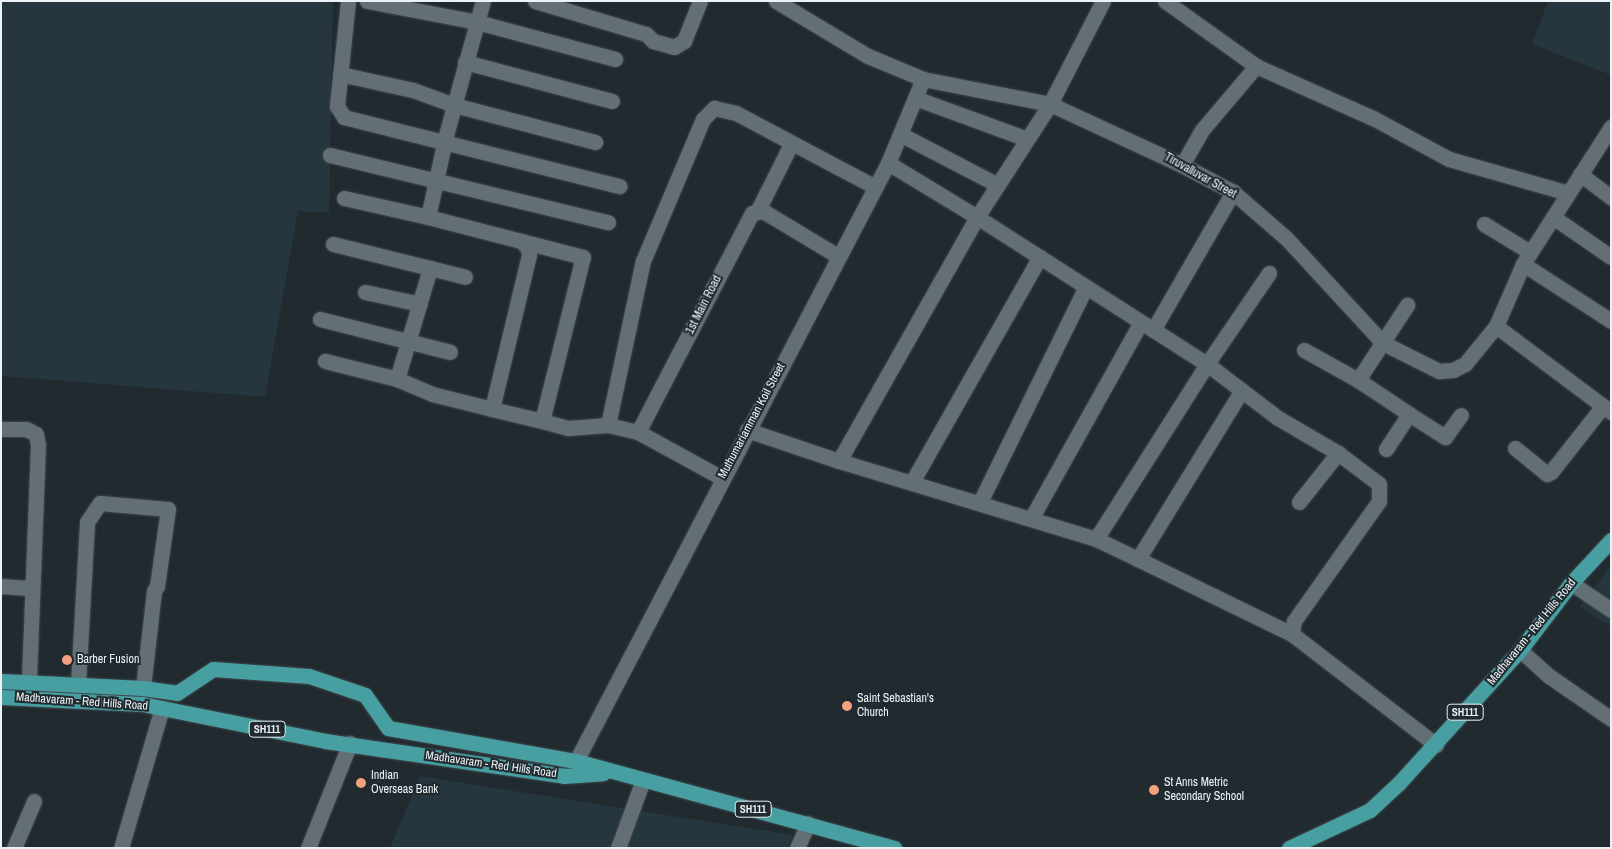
<!DOCTYPE html>
<html>
<head>
<meta charset="utf-8">
<style>
  body { margin:0 }
  #map { position:relative; width:1612px; height:849px; overflow:hidden; background:#202a2f; font-family:"Archivo Narrow",sans-serif }
  div>[style] { position:absolute }
  .built>* { inset:0; background:#26363e }
  .roads { filter:drop-shadow(0 0 1px #3f484d) drop-shadow(0 0 1px #3f484d) }
  .minor>* { height:15px; margin:-7.5px; padding:0 7.5px; transform-origin:7.5px; border-radius:7.5px; background:#646f75 }
  .major>* { height:15px; margin:-7.5px; padding:0 7.5px; transform-origin:7.5px; border-radius:7.5px; background:#479fa1 }
  .dots>* { width:14px; height:14px; translate:-50% -50%; box-sizing:border-box; border:2px solid #202a2f; border-radius:50% }
  span { translate:-50% -50%; white-space:nowrap; text-align:center; line-height:1.15; -webkit-text-stroke:4px #202a2f; paint-order:stroke }
  .shield-label span { padding:1px 4px; background:#202a2f; border:1px solid; border-radius:4px; -webkit-text-stroke-width:0 }
  .shield-label { font-size:11px; color:#ecf2f6; font-weight:700 }
  .street-label { font-size:12px; color:#ecf2f6 }
  .poi-label { font-size:12px; color:#ecf2f6 }
  .left { translate:0 -50%; text-align:left }
  .frame { position:absolute; inset:0; border:2px solid #ecf2f6; pointer-events:none }
</style>
</head>
<body>
<div id="map">
  <div class="built">
    <div style="clip-path:polygon(1px 1px,333px 1px,329px 213px,298px 211px,265px 397px,1px 376px)"></div>
    <div style="clip-path:polygon(1548px 1px,1611px 1px,1611px 75px,1532px 44px)"></div>
    <div style="clip-path:polygon(1611px 566px,1611px 627px,1580px 607px)"></div>
    <div style="clip-path:polygon(420px 776px,793px 835px,787px 848px,390px 848px)"></div>
  </div>
  <div class="roads">
    <div class="minor">
      <div style="left:348px;top:1px;width:106px;rotate:96deg"></div>
      <div style="left:337px;top:106px;width:13px;rotate:58deg"></div>
      <div style="left:344px;top:117px;width:284px;rotate:14.1deg"></div>
      <div style="left:367px;top:1px;width:112px;rotate:10.8deg"></div>
      <div style="left:477px;top:22px;width:143px;rotate:15deg"></div>
      <div style="left:535px;top:1px;width:116px;rotate:16.6deg"></div>
      <div style="left:646px;top:34px;width:10px;rotate:45deg"></div>
      <div style="left:653px;top:41px;width:22px;rotate:16deg"></div>
      <div style="left:674px;top:47px;width:12px;rotate:-31deg"></div>
      <div style="left:684px;top:41px;width:43px;rotate:-68.2deg"></div>
      <div style="left:776px;top:1px;width:107px;rotate:30.9deg"></div>
      <div style="left:868px;top:56px;width:60px;rotate:22.7deg"></div>
      <div style="left:923px;top:79px;width:129px;rotate:11.1deg"></div>
      <div style="left:1050px;top:104px;width:145px;rotate:24.8deg"></div>
      <div style="left:1182px;top:165px;width:58px;rotate:27.9deg"></div>
      <div style="left:1233px;top:192px;width:72px;rotate:41deg"></div>
      <div style="left:1287px;top:239px;width:142px;rotate:47.3deg"></div>
      <div style="left:1383px;top:343px;width:63px;rotate:26.6deg"></div>
      <div style="left:1439px;top:371px;width:14px;rotate:-4deg"></div>
      <div style="left:1453px;top:370px;width:13px;rotate:-27deg"></div>
      <div style="left:1465px;top:364px;width:49px;rotate:-50.8deg"></div>
      <div style="left:1496px;top:326px;width:68px;rotate:-66.5deg"></div>
      <div style="left:1523px;top:264px;width:163px;rotate:-57.3deg"></div>
      <div style="left:1165px;top:1px;width:112px;rotate:35.5deg"></div>
      <div style="left:1256px;top:66px;width:128px;rotate:24deg"></div>
      <div style="left:1373px;top:118px;width:86px;rotate:28.3deg"></div>
      <div style="left:1449px;top:159px;width:124px;rotate:15.9deg"></div>
      <div style="left:465px;top:62px;width:152px;rotate:14.9deg"></div>
      <div style="left:340px;top:74px;width:75px;rotate:12.4deg"></div>
      <div style="left:413px;top:90px;width:44px;rotate:20.1deg"></div>
      <div style="left:454px;top:105px;width:146px;rotate:14.7deg"></div>
      <div style="left:915px;top:98px;width:119px;rotate:20.1deg"></div>
      <div style="left:900px;top:134px;width:110px;rotate:27.5deg"></div>
      <div style="left:330px;top:155px;width:286px;rotate:13.6deg"></div>
      <div style="left:888px;top:163px;width:104px;rotate:31.2deg"></div>
      <div style="left:977px;top:217px;width:135px;rotate:-57.1deg"></div>
      <div style="left:1050px;top:104px;width:116px;rotate:-62.8deg"></div>
      <div style="left:1182px;top:165px;width:40px;rotate:-60.3deg"></div>
      <div style="left:1202px;top:130px;width:84px;rotate:-49.8deg"></div>
      <div style="left:1580px;top:174px;width:39px;rotate:37deg"></div>
      <div style="left:344px;top:198px;width:86px;rotate:12.7deg"></div>
      <div style="left:428px;top:217px;width:84px;rotate:-77.6deg"></div>
      <div style="left:446px;top:135px;width:139px;rotate:-74.6deg"></div>
      <div style="left:758px;top:210px;width:74px;rotate:-63.4deg"></div>
      <div style="left:1553px;top:217px;width:70px;rotate:34.6deg"></div>
      <div style="left:1484px;top:224px;width:54px;rotate:31.3deg"></div>
      <div style="left:1523px;top:264px;width:105px;rotate:32.9deg"></div>
      <div style="left:430px;top:268px;width:36px;rotate:14deg"></div>
      <div style="left:1269px;top:273px;width:110px;rotate:124.3deg"></div>
      <div style="left:1207px;top:364px;width:207px;rotate:122.4deg"></div>
      <div style="left:1096px;top:539px;width:269px;rotate:-163.1deg"></div>
      <div style="left:839px;top:461px;width:280px;rotate:-60.5deg"></div>
      <div style="left:977px;top:217px;width:273px;rotate:32.6deg"></div>
      <div style="left:1207px;top:364px;width:89px;rotate:37.3deg"></div>
      <div style="left:1278px;top:418px;width:69px;rotate:30.3deg"></div>
      <div style="left:365px;top:292px;width:56px;rotate:12.3deg"></div>
      <div style="left:320px;top:319px;width:134px;rotate:14.2deg"></div>
      <div style="left:1496px;top:326px;width:134px;rotate:36.8deg"></div>
      <div style="left:1153px;top:330px;width:160px;rotate:-59.9deg"></div>
      <div style="left:1304px;top:350px;width:62px;rotate:29.1deg"></div>
      <div style="left:1358px;top:380px;width:90px;rotate:-56.8deg"></div>
      <div style="left:325px;top:361px;width:74px;rotate:14deg"></div>
      <div style="left:397px;top:379px;width:116px;rotate:-73.4deg"></div>
      <div style="left:430px;top:268px;width:100px;rotate:-166.1deg"></div>
      <div style="left:397px;top:379px;width:38px;rotate:23deg"></div>
      <div style="left:432px;top:394px;width:62px;rotate:14deg"></div>
      <div style="left:492px;top:409px;width:158px;rotate:-76.5deg"></div>
      <div style="left:529px;top:255px;width:7px;rotate:-98deg"></div>
      <div style="left:528px;top:248px;width:10px;rotate:-135deg"></div>
      <div style="left:521px;top:241px;width:96px;rotate:-165.5deg"></div>
      <div style="left:1358px;top:380px;width:61px;rotate:33.7deg"></div>
      <div style="left:1409px;top:414px;width:42px;rotate:123.3deg"></div>
      <div style="left:492px;top:409px;width:51px;rotate:13.5deg"></div>
      <div style="left:542px;top:421px;width:169px;rotate:-76deg"></div>
      <div style="left:583px;top:257px;width:64px;rotate:-165.5deg"></div>
      <div style="left:1409px;top:414px;width:43px;rotate:32.6deg"></div>
      <div style="left:1445px;top:437px;width:27px;rotate:-54deg"></div>
      <div style="left:542px;top:421px;width:27px;rotate:15deg"></div>
      <div style="left:568px;top:428px;width:40px;rotate:-4.3deg"></div>
      <div style="left:1px;top:429px;width:25px"></div>
      <div style="left:26px;top:429px;width:11px;rotate:27deg"></div>
      <div style="left:36px;top:434px;width:11px;rotate:80deg"></div>
      <div style="left:38px;top:445px;width:236px;rotate:92.2deg"></div>
      <div style="left:747px;top:430px;width:97px;rotate:18.6deg"></div>
      <div style="left:638px;top:432px;width:247px;rotate:-62.5deg"></div>
      <div style="left:752px;top:213px;width:11px;rotate:-10deg"></div>
      <div style="left:763px;top:211px;width:87px;rotate:31deg"></div>
      <div style="left:1515px;top:448px;width:41px;rotate:39.1deg"></div>
      <div style="left:1547px;top:474px;width:4px;rotate:-27deg"></div>
      <div style="left:1551px;top:472px;width:84px;rotate:-51.8deg"></div>
      <div style="left:1603px;top:406px;width:10px;rotate:37deg"></div>
      <div style="left:722px;top:478px;width:96px;rotate:-151.3deg"></div>
      <div style="left:638px;top:432px;width:31px;rotate:-167deg"></div>
      <div style="left:608px;top:425px;width:168px;rotate:-78deg"></div>
      <div style="left:643px;top:261px;width:154px;rotate:-67.1deg"></div>
      <div style="left:703px;top:119px;width:16px;rotate:-45deg"></div>
      <div style="left:714px;top:108px;width:23px;rotate:13deg"></div>
      <div style="left:736px;top:113px;width:157px;rotate:28deg"></div>
      <div style="left:912px;top:482px;width:259px;rotate:-60.4deg"></div>
      <div style="left:980px;top:502px;width:240px;rotate:-63.8deg"></div>
      <div style="left:1299px;top:502px;width:63px;rotate:-51.5deg"></div>
      <div style="left:1338px;top:453px;width:51px;rotate:37.1deg"></div>
      <div style="left:1379px;top:484px;width:17px;rotate:90deg"></div>
      <div style="left:1379px;top:501px;width:147px;rotate:125.3deg"></div>
      <div style="left:1294px;top:621px;width:13px;rotate:99deg"></div>
      <div style="left:1292px;top:634px;width:182px;rotate:37.6deg"></div>
      <div style="left:1032px;top:517px;width:223px;rotate:-60.8deg"></div>
      <div style="left:1096px;top:539px;width:47px;rotate:25.5deg"></div>
      <div style="left:1138px;top:559px;width:198px;rotate:-58.4deg"></div>
      <div style="left:1138px;top:559px;width:171px;rotate:26deg"></div>
      <div style="left:1571px;top:583px;width:48px;rotate:34deg"></div>
      <div style="left:1px;top:586px;width:31px;rotate:4deg"></div>
      <div style="left:1520px;top:650px;width:39px;rotate:42deg"></div>
      <div style="left:1549px;top:676px;width:75px;rotate:34.7deg"></div>
      <div style="left:78px;top:684px;width:162px;rotate:-86.8deg"></div>
      <div style="left:87px;top:522px;width:23px;rotate:-56deg"></div>
      <div style="left:100px;top:503px;width:68px;rotate:5deg"></div>
      <div style="left:168px;top:509px;width:78px;rotate:98.1deg"></div>
      <div style="left:157px;top:586px;width:6px;rotate:121deg"></div>
      <div style="left:154px;top:591px;width:98px;rotate:96.5deg"></div>
      <div style="left:576px;top:761px;width:674px;rotate:-62.45deg"></div>
      <div style="left:888px;top:163px;width:91px;rotate:-67.4deg"></div>
      <div style="left:14px;top:848px;width:51px;rotate:-66.9deg"></div>
      <div style="left:121px;top:848px;width:146px;rotate:-73.7deg"></div>
      <div style="left:308px;top:848px;width:113px;rotate:-68.2deg"></div>
      <div style="left:618px;top:848px;width:72px;rotate:-69.8deg"></div>
      <div style="left:797px;top:848px;width:27px;rotate:-66deg"></div>
    </div>
    <div class="major">
      <div style="left:1px;top:681px;width:142px;rotate:2.8deg"></div>
      <div style="left:143px;top:688px;width:34px;rotate:8deg"></div>
      <div style="left:177px;top:693px;width:43px;rotate:-33.7deg"></div>
      <div style="left:213px;top:669px;width:96px;rotate:4.2deg"></div>
      <div style="left:309px;top:676px;width:59px;rotate:18.7deg"></div>
      <div style="left:365px;top:695px;width:40px;rotate:55.1deg"></div>
      <div style="left:388px;top:728px;width:191px;rotate:10deg"></div>
      <div style="left:576px;top:761px;width:330px;rotate:15.3deg"></div>
      <div style="left:1px;top:697px;width:141px;rotate:2.8deg"></div>
      <div style="left:142px;top:704px;width:187px;rotate:11.4deg"></div>
      <div style="left:325px;top:741px;width:242px;rotate:8.3deg"></div>
      <div style="left:564px;top:776px;width:39px;rotate:-4deg"></div>
      <div style="left:1289px;top:848px;width:89px;rotate:-25.1deg"></div>
      <div style="left:1370px;top:810px;width:40px;rotate:-43deg"></div>
      <div style="left:1399px;top:783px;width:180px;rotate:-47.7deg"></div>
      <div style="left:1520px;top:650px;width:84px;rotate:-52.7deg"></div>
      <div style="left:1571px;top:583px;width:59px;rotate:-47.1deg"></div>
    </div>
  </div>
  <div class="dots">
    <div style="left:67px;top:660px;background:#f1a17e"></div>
    <div style="left:847px;top:706px;background:#f1a17e"></div>
    <div style="left:361px;top:783px;background:#f1a17e"></div>
    <div style="left:1154px;top:790px;background:#f1a17e"></div>
  </div>
  <div class="shield-label">
    <span style="left:1465px;top:712px">SH111</span>
    <span style="left:267px;top:729px">SH111</span>
    <span style="left:753px;top:809px">SH111</span>
  </div>
  <div class="street-label">
    <span style="left:1200px;top:176px;rotate:29deg">Tiruvalluvar Street</span>
    <span style="left:704px;top:305px;rotate:-63deg">1st Main Road</span>
    <span style="left:752px;top:421px;rotate:-62deg">Muthumariamman Koil Street</span>
    <span style="left:1532px;top:632px;rotate:-51deg">Madhavaram - Red Hills Road</span>
    <span style="left:82px;top:702px;rotate:4deg">Madhavaram - Red Hills Road</span>
    <span style="left:491px;top:765px;rotate:8deg">Madhavaram - Red Hills Road</span>
  </div>
  <div class="poi-label">
    <span class="left" style="left:77px;top:660px">Barber Fusion</span>
    <span class="left" style="left:857px;top:706px">Saint Sebastian's<br>Church</span>
    <span class="left" style="left:371px;top:783px">Indian<br>Overseas Bank</span>
    <span class="left" style="left:1164px;top:790px">St Anns Metric<br>Secondary School</span>
  </div>
  <div class="frame"></div>
</div>
</body>
</html>
